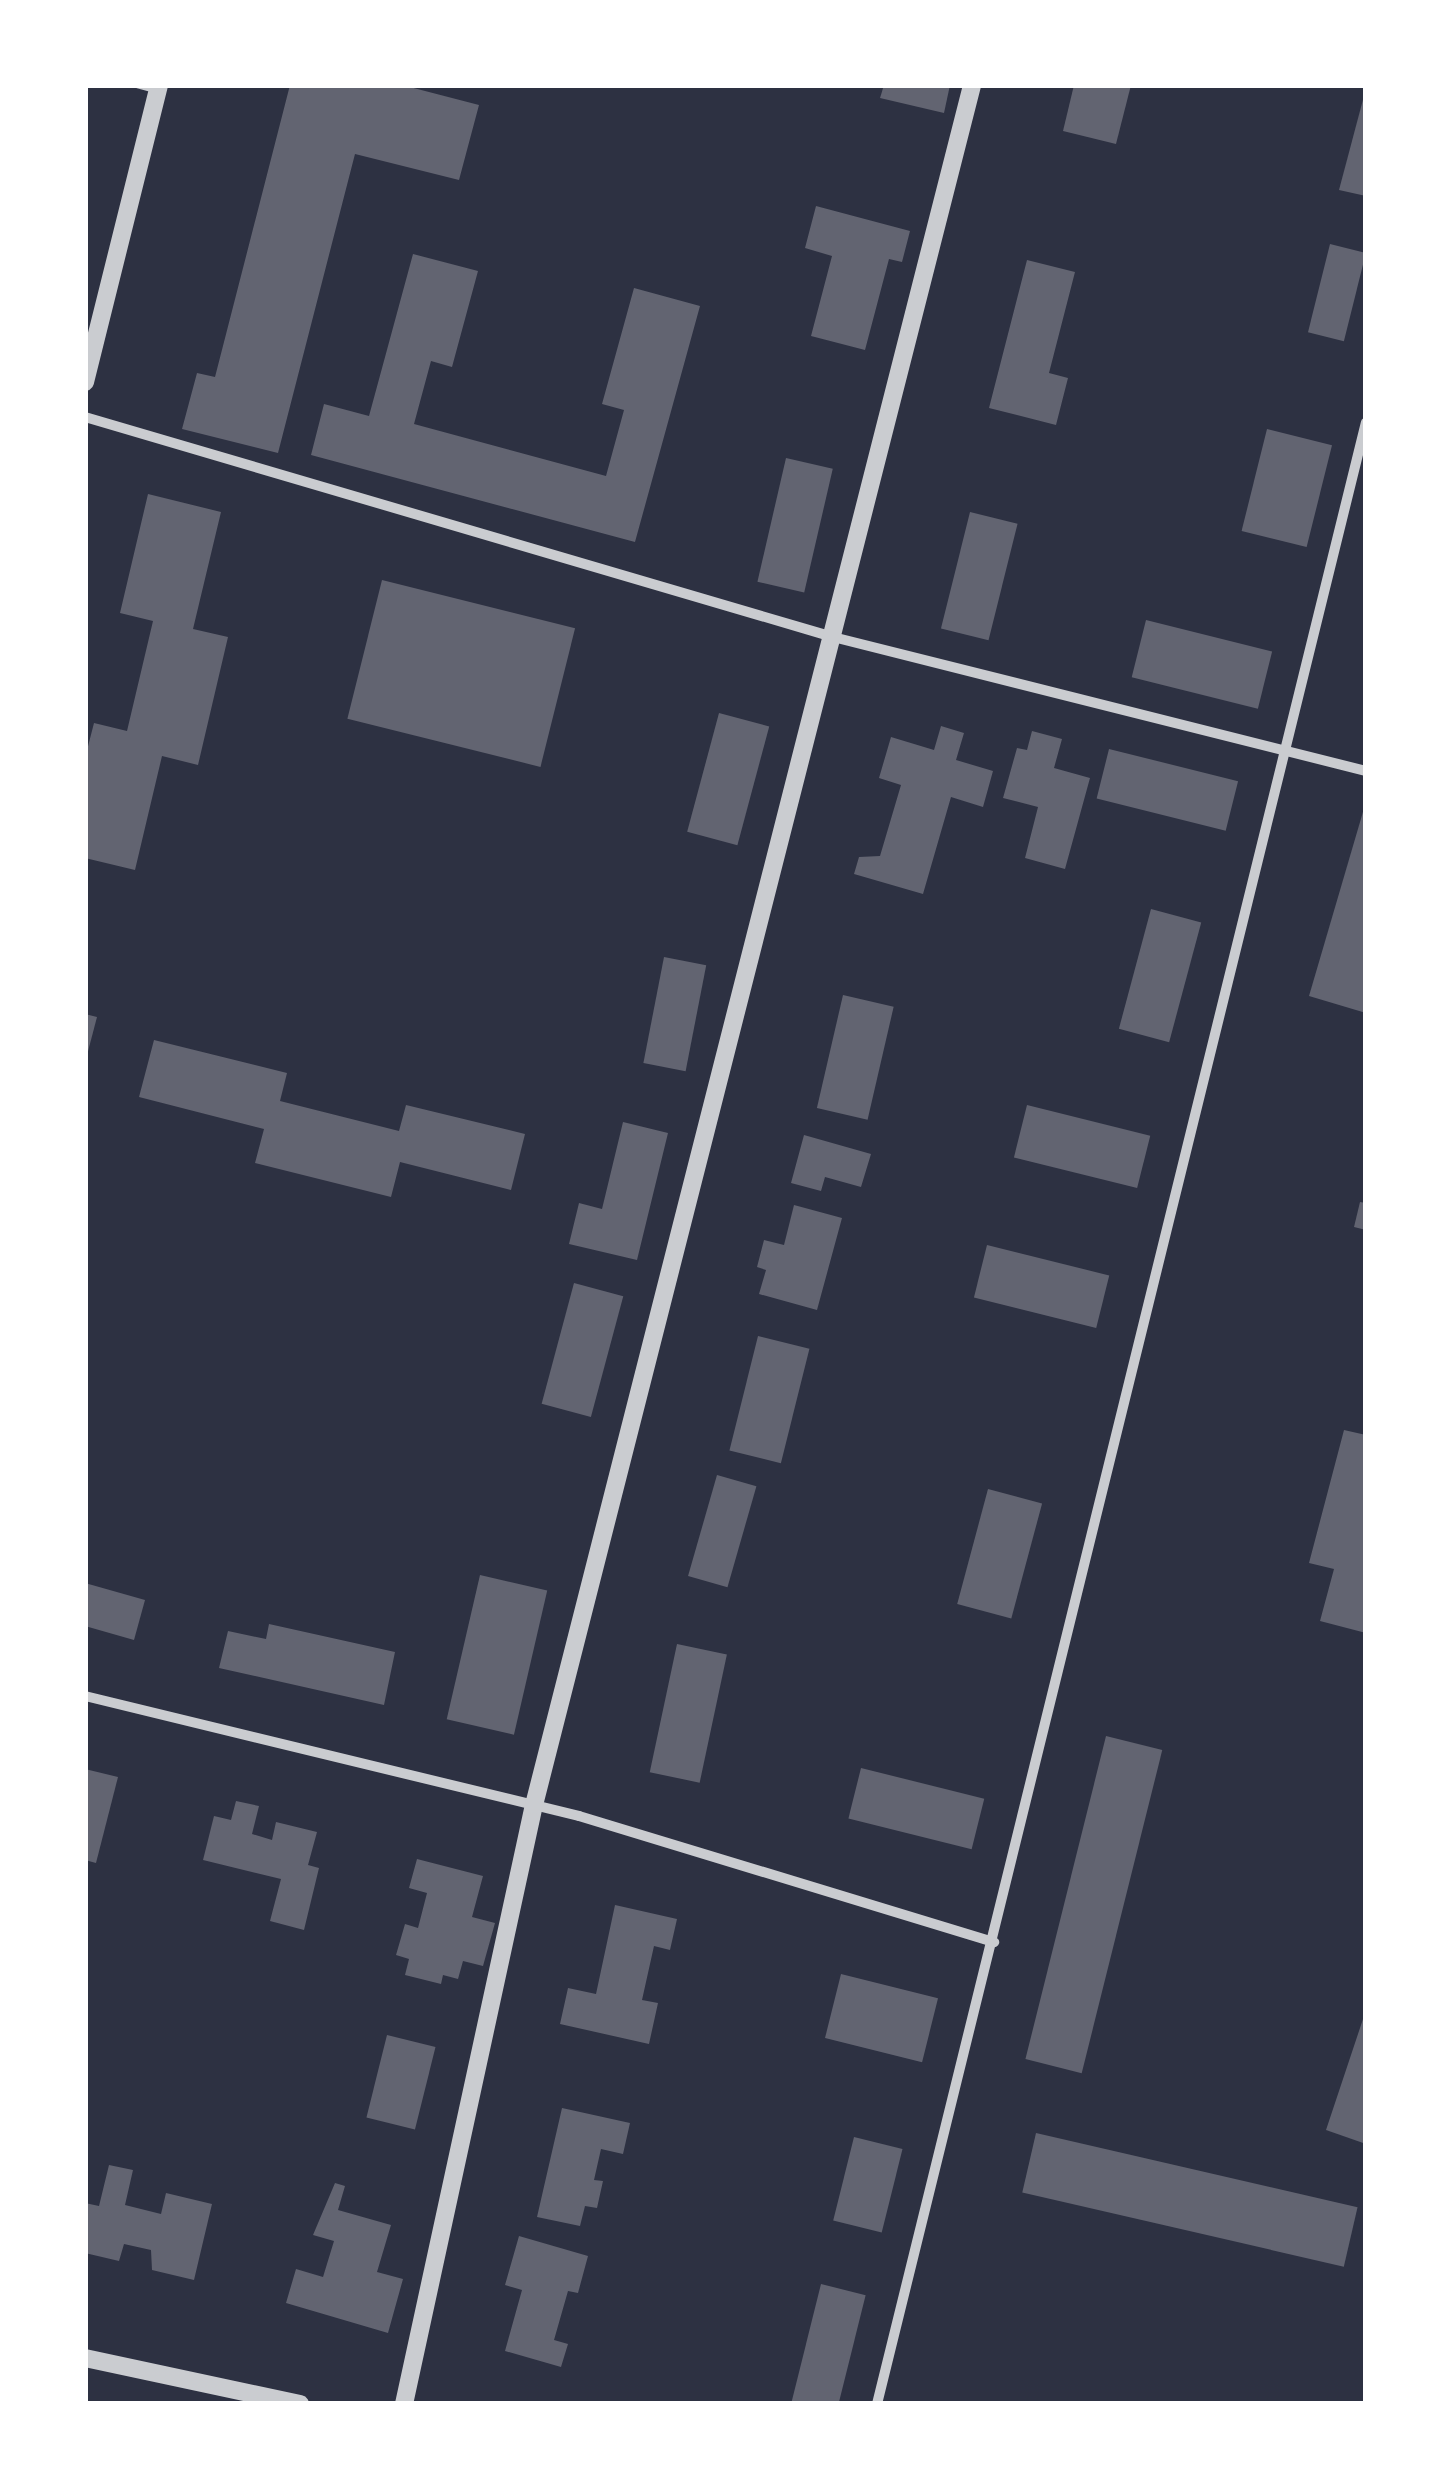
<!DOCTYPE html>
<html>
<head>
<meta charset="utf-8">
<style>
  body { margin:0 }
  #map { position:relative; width:1451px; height:2489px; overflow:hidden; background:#2d3142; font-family:Helvetica,sans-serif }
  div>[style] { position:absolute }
  .building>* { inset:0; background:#626471; transform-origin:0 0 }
  .service>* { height:6px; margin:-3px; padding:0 3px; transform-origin:3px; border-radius:3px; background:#caccd0 }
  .minor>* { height:10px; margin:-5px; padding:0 5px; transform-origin:5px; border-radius:5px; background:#caccd0 }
  .tertiary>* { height:18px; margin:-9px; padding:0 9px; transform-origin:9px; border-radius:9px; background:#caccd0 }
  span { translate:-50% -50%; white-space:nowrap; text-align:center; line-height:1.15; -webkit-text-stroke:9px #fff; paint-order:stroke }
  .frame { position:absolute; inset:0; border:88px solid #fff; pointer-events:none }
</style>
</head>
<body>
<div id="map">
  <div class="building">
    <div style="clip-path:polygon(290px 85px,402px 85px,479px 105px,459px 180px,355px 154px,278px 453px,182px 429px,197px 373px,215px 377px)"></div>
    <div style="clip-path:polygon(884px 85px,950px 85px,944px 113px,880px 98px)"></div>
    <div style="clip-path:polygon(1074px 85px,1131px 85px,1116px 144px,1063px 131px)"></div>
    <div style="clip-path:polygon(1365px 92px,1366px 92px,1366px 196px,1339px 190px)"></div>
    <div style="clip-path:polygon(816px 206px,910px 231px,902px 262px,889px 259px,865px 350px,811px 336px,832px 256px,805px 248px)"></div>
    <div style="left:1330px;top:244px;width:37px;height:91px;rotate:14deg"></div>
    <div style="clip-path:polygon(413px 254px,478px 271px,452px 367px,431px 361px,414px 424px,606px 476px,624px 410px,602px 404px,634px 288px,700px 306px,635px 542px,311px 455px,324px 404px,369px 416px)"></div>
    <div style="clip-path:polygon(1027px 260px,1075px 272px,1049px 373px,1068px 378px,1056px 425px,989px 408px)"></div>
    <div style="left:1267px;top:429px;width:67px;height:105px;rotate:14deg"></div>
    <div style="left:786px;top:458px;width:48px;height:127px;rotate:13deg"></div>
    <div style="clip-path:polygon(148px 494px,221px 512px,193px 629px,228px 637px,198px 765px,162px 756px,135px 870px,85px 858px,85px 758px,94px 723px,127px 731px,153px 621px,120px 613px)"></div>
    <div style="left:970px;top:512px;width:49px;height:120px;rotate:14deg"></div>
    <div style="left:382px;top:580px;width:199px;height:143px;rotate:14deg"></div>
    <div style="left:1146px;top:620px;width:130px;height:59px;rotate:14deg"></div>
    <div style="left:719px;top:713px;width:52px;height:123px;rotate:15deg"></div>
    <div style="clip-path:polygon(941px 726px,964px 733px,956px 760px,993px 771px,983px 807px,951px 797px,923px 894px,854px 874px,859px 857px,880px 856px,901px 785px,879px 778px,891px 737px,934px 750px)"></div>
    <div style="clip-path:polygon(1032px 731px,1062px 739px,1054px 768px,1090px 778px,1065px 869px,1025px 858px,1038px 807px,1003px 798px,1017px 748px,1027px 750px)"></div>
    <div style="left:1109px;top:749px;width:133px;height:51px;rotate:14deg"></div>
    <div style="clip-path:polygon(1365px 805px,1366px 805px,1366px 1013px,1309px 996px)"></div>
    <div style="left:1151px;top:909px;width:52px;height:124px;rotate:15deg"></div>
    <div style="left:664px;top:957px;width:43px;height:108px;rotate:11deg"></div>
    <div style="left:843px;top:995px;width:52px;height:116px;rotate:13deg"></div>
    <div style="clip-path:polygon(85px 1014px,97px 1017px,86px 1059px,85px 1059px)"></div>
    <div style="clip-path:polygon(154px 1040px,287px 1073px,280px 1101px,399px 1131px,406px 1105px,525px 1134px,511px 1190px,400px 1162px,391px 1197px,255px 1163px,264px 1129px,139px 1097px)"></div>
    <div style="left:1027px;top:1105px;width:127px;height:54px;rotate:14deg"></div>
    <div style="clip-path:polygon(623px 1122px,668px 1133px,637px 1260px,569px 1244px,579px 1203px,602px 1209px)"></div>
    <div style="clip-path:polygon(804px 1135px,871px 1154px,861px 1187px,825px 1177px,821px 1191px,791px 1183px)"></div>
    <div style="clip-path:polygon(1360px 1202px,1366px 1203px,1366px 1230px,1354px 1227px)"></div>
    <div style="clip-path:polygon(794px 1205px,842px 1218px,817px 1310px,759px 1294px,766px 1270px,757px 1267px,764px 1240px,784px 1245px)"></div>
    <div style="left:987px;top:1245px;width:126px;height:54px;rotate:14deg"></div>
    <div style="left:574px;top:1283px;width:51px;height:125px;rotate:15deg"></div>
    <div style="left:758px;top:1336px;width:53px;height:118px;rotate:14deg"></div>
    <div style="clip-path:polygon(1344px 1430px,1366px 1435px,1366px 1633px,1320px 1621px,1334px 1569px,1309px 1563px)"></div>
    <div style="left:717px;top:1475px;width:41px;height:105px;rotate:16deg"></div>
    <div style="left:988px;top:1489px;width:56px;height:119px;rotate:15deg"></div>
    <div style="left:480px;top:1575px;width:69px;height:148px;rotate:13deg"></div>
    <div style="clip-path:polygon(85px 1583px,145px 1600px,134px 1640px,85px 1626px)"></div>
    <div style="clip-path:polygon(269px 1624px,395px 1652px,384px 1705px,219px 1668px,228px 1631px,266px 1639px)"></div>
    <div style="left:677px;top:1644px;width:51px;height:131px;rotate:12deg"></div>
    <div style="left:1106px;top:1736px;width:58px;height:333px;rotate:14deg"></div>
    <div style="left:861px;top:1768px;width:127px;height:52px;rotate:14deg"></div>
    <div style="clip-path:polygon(85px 1769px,118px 1777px,96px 1863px,85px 1860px)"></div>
    <div style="clip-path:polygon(236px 1801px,259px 1806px,252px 1834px,272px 1840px,276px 1822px,317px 1832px,308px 1865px,319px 1868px,304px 1930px,270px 1921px,281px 1879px,203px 1860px,214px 1816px,231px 1820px)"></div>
    <div style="clip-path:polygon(417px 1859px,483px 1876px,472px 1917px,495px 1923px,483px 1966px,463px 1961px,458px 1979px,443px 1975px,441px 1984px,405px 1975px,409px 1959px,396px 1955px,405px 1924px,418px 1928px,427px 1893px,409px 1888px)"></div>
    <div style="clip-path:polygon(615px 1905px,677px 1919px,670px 1950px,654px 1946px,642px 2000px,658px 2003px,649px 2044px,560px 2024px,568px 1988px,596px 1994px)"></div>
    <div style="left:841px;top:1974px;width:100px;height:66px;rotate:14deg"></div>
    <div style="clip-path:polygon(1365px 2013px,1366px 2014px,1366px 2144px,1326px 2130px)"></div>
    <div style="left:387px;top:2035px;width:50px;height:85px;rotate:14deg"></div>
    <div style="clip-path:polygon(562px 2108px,630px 2123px,623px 2154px,601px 2149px,594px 2180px,603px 2181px,597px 2208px,585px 2206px,580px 2226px,537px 2217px)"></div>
    <div style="left:1036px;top:2133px;width:330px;height:61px;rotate:13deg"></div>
    <div style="left:854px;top:2137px;width:50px;height:86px;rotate:14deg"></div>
    <div style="clip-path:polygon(109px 2165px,133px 2170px,125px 2205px,161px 2214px,166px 2193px,212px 2204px,194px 2280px,152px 2270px,151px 2250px,124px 2244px,119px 2261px,85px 2253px,85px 2203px,99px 2206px)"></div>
    <div style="clip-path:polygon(335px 2183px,345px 2186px,338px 2210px,391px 2225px,377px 2272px,403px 2279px,388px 2333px,286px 2303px,296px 2269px,323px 2277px,334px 2241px,313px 2235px)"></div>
    <div style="clip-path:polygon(519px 2236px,588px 2256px,578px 2293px,568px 2291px,554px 2340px,568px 2344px,561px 2367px,505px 2351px,522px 2290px,505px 2285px)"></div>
    <div style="left:821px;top:2284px;width:46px;height:124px;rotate:14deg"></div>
  </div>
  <div class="service">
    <div style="left:137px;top:85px;width:19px;rotate:16deg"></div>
  </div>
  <div class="minor">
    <div style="left:85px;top:417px;width:780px;rotate:16.39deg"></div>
    <div style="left:833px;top:637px;width:550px;rotate:14.11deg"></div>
    <div style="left:85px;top:1696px;width:508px;rotate:13.65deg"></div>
    <div style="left:579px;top:1816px;width:434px;rotate:16.9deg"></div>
    <div style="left:877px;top:2404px;width:2041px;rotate:-76.14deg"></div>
  </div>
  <div class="tertiary">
    <div style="left:85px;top:382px;width:306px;rotate:-76deg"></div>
    <div style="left:85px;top:2358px;width:220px;rotate:12.1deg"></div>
    <div style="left:404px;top:2404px;width:613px;rotate:-77.76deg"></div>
    <div style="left:534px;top:1805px;width:1775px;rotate:-75.71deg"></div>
  </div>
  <div class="frame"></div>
</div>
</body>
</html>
